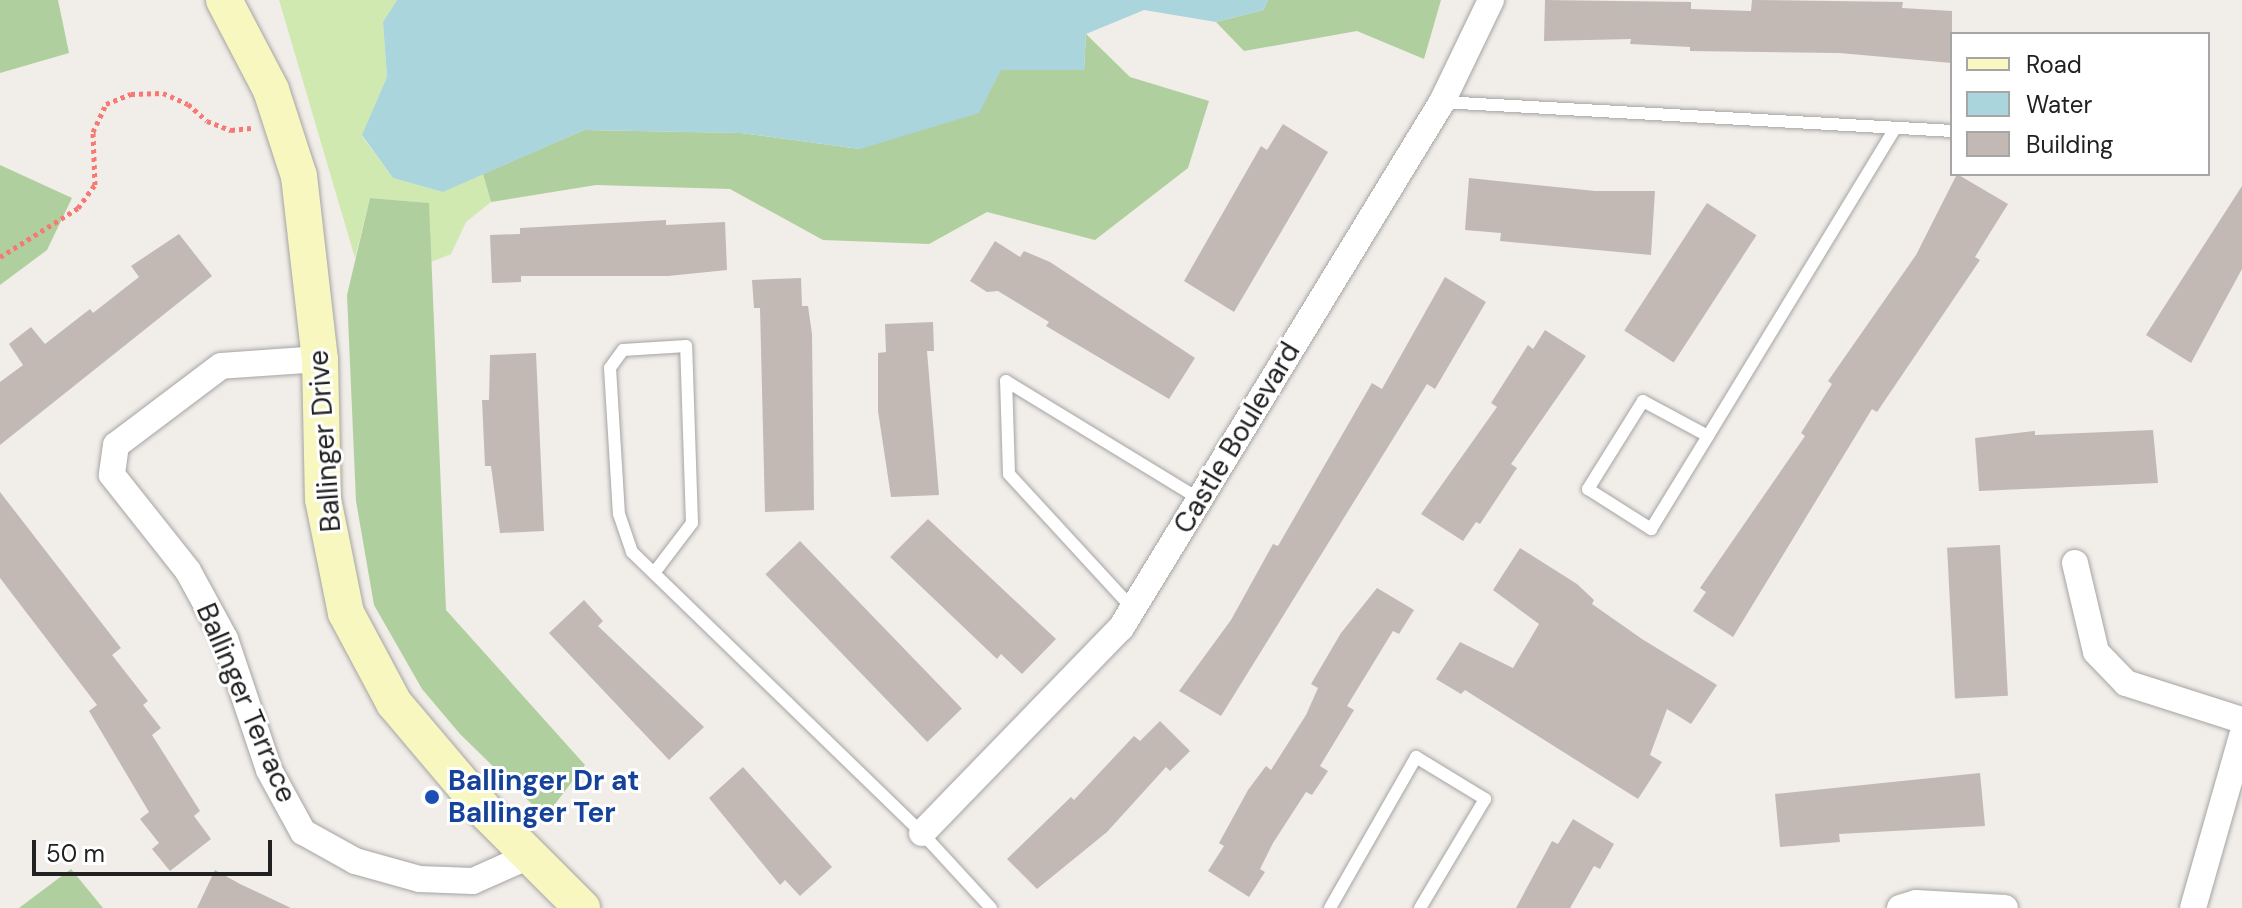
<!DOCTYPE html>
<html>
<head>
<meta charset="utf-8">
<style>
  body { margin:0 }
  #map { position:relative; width:2242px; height:908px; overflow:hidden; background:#f1ede8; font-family:"DM Sans",sans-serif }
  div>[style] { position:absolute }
  .grass>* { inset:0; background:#d0e9b0 }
  .forest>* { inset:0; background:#b0cf9e }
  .water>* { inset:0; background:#aad5dd }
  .building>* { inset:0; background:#c2b9b4; transform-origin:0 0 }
  .path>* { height:5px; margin-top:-2.5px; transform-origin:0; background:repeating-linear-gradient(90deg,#f67974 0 4px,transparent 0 8px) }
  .roads { filter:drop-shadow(0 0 2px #a5a5a5) drop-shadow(0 0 2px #a5a5a5) }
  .lane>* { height:12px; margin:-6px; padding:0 6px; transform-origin:6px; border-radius:6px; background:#fff }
  .street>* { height:26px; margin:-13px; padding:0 13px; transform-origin:13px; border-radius:13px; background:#fff }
  .secondary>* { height:36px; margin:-18px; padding:0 18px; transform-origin:18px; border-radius:18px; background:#f8f7bf }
  .dots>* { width:22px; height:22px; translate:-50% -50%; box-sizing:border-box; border:4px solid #fff; border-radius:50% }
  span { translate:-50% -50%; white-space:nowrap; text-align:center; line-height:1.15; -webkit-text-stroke:6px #fff; paint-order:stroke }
  .street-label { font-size:28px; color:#212121 }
  .transit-label { font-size:28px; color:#164399; font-weight:700 }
  .left { translate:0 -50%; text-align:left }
  .legend { position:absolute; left:1950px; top:32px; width:260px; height:144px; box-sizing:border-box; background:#fff; border:2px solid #a6a6a6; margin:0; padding:10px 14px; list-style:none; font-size:24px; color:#212121 }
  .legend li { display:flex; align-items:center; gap:16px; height:40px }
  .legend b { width:40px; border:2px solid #a6a6a6 }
  .scale { position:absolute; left:32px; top:840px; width:240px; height:36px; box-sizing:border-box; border:4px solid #212121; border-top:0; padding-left:10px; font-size:24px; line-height:28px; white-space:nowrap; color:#212121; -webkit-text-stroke:6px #fff; paint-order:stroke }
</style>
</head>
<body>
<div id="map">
  <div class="grass">
    <div style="clip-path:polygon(279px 0,397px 0,383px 22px,387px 77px,362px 136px,393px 178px,443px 192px,483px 174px,491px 202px,466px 222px,451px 254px,431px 262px,428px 203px,370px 198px,355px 258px)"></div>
  </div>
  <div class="forest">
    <div style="clip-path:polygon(0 0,58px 0,69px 53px,0 73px)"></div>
    <div style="clip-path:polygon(1268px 0,1441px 0,1424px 59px,1357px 31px,1244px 51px,1216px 22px,1263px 10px)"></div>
    <div style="clip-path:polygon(1086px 34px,1130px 77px,1209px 101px,1188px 168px,1095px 240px,987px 212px,929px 244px,823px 240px,730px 189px,596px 185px,491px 202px,483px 174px,584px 130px,741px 133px,860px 149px,1000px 70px,1084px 70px)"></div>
    <div style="clip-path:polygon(0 165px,72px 198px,47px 250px,0 285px)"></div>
    <div style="clip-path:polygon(370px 198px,429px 203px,446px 610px,585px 765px,545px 817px,460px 734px,422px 689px,374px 605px,356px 501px,347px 295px)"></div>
    <div style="clip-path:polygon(71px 869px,103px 908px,19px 908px)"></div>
  </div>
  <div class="water">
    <div style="clip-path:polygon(397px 0,1268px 0,1263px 10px,1216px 22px,1144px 10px,1086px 34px,1084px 70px,1001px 70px,979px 113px,860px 149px,741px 133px,584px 130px,443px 192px,393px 178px,362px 135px,387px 77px,383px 22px)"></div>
  </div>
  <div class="building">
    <div style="clip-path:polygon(1545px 0,1691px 2px,1691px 9px,1751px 11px,1752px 0,1903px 2px,1902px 8px,1952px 11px,1952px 63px,1839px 53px,1690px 51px,1690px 47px,1630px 44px,1631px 39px,1544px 41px)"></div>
    <div style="clip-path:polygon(1283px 124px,1328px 152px,1234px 312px,1184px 281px,1261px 146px,1267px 150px)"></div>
    <div style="clip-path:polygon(1957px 174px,2008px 204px,1975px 257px,1980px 260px,1877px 412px,1872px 409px,1733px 637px,1693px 611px,1706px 592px,1700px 588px,1805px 436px,1801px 433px,1832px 384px,1828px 381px,1916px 255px)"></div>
    <div style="clip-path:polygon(1469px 178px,1595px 191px,1655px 191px,1651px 255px,1500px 241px,1501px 233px,1465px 230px)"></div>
    <div style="clip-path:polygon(2242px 186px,2242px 269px,2191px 363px,2146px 335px)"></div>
    <div style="left:1707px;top:203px;width:59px;height:152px;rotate:33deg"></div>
    <div style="clip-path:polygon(666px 220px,666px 225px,725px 222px,727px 270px,668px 276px,521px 276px,521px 282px,492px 283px,490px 235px,520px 234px,520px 228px)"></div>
    <div style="clip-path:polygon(179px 234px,212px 276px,0 445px,0 382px,23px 365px,9px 344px,31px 327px,45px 344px,90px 309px,93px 313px,139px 277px,131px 266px)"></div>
    <div style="clip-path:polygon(995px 241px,1020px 257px,1024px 251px,1050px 262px,1195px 358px,1169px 399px,1046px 326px,1049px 322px,998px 291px,987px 292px,970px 281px)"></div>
    <div style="clip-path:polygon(1445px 277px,1486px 302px,1435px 389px,1427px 384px,1221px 716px,1179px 691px,1231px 620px,1273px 544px,1278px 546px,1372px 383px,1382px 389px)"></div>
    <div style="clip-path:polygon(801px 278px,802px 306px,808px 306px,812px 334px,814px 510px,765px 512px,760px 308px,754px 308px,752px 280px)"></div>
    <div style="clip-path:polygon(933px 322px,934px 351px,927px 351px,939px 495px,891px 497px,878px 411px,878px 353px,886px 352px,885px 324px)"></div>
    <div style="clip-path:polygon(1545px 330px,1586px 356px,1511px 464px,1517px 468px,1480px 524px,1476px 522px,1463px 541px,1421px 514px,1497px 407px,1491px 403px,1528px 345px,1533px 349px)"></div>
    <div style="clip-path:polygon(536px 353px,544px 531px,500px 533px,491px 466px,485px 466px,482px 400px,489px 400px,490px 355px)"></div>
    <div style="clip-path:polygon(2153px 430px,2158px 483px,1979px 491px,1975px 438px,2035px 431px,2035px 435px)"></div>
    <div style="clip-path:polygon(0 492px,121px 648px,112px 655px,148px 701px,143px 705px,161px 728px,152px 735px,200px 811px,194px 816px,211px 839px,170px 871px,152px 849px,159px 843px,140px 819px,149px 812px,89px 711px,97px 705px,0 578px)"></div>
    <div style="clip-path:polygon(928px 519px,1056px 639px,1022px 674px,1001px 654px,997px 659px,890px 557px)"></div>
    <div style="left:800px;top:541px;width:233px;height:48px;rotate:46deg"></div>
    <div style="left:2000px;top:545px;width:151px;height:53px;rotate:87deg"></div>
    <div style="clip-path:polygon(1520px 548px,1577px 584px,1594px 600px,1592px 604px,1642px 639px,1717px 685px,1691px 724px,1667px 709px,1650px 755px,1662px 762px,1638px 799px,1465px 690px,1461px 694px,1436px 679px,1460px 642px,1513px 668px,1539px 624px,1493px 590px)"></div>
    <div style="clip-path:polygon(1377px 588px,1414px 610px,1399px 634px,1393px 631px,1347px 706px,1354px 710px,1320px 766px,1328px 771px,1312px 795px,1306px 792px,1273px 843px,1260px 869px,1265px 872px,1249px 897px,1208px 871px,1224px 846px,1219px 843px,1248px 790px,1266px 766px,1271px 770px,1306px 715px,1318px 688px,1311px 684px,1341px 633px)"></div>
    <div style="clip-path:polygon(584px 600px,603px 621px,598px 626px,704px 727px,669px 760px,549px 633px)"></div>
    <div style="clip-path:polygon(1160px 721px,1190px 751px,1170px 771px,1166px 767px,1107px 832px,1037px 889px,1007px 859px,1071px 797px,1074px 800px,1134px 736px,1140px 741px)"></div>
    <div style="clip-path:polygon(743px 767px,832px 867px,800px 896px,785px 880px,780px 885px,709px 798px)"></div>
    <div style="clip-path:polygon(1980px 773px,1985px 826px,1839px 834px,1840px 842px,1780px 847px,1775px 794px)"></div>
    <div style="clip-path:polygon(1573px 819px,1614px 844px,1600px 869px,1594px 866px,1570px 908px,1516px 908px,1552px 841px,1558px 844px)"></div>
    <div style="clip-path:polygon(215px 870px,240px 884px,291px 908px,197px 908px)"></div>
  </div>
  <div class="path">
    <div style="left:0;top:257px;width:92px;rotate:-32.1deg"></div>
    <div style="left:78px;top:208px;width:29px;rotate:-54deg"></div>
    <div style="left:95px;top:185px;width:53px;rotate:-92.2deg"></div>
    <div style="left:93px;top:132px;width:31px;rotate:-65deg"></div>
    <div style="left:106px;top:104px;width:27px;rotate:-22deg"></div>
    <div style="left:131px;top:94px;width:32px;rotate:-2deg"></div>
    <div style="left:163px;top:93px;width:27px;rotate:24deg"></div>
    <div style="left:188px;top:104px;width:25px;rotate:42deg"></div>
    <div style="left:207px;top:121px;width:26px;rotate:21deg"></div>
    <div style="left:231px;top:130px;width:20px;rotate:-6deg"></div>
  </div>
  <div class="roads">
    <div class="lane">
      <div style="left:1442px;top:102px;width:511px;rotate:3.25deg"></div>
      <div style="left:1708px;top:436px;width:74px;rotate:-151.7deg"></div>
      <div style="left:1643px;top:401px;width:104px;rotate:122deg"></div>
      <div style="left:1588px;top:489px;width:75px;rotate:32.4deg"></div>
      <div style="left:1651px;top:529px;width:109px;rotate:-58.5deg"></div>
      <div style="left:1708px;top:436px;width:359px;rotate:-58.7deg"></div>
      <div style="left:654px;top:573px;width:63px;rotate:-52.8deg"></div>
      <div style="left:692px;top:523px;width:177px;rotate:-91.9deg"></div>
      <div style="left:686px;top:346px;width:63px;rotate:176.4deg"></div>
      <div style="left:623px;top:350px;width:22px;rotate:126deg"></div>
      <div style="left:610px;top:368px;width:146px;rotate:86.5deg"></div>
      <div style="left:619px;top:514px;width:40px;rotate:71.1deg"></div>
      <div style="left:632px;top:552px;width:404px;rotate:44.1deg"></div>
      <div style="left:922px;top:833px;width:102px;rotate:47.4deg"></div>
      <div style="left:1133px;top:609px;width:183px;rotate:-132.6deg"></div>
      <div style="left:1009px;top:474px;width:93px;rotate:-91.8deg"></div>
      <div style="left:1006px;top:381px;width:226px;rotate:31.4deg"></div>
      <div style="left:1330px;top:908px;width:174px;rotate:-60.3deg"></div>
      <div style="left:1416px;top:757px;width:81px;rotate:31.3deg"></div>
      <div style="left:1485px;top:799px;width:127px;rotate:120.8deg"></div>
    </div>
    <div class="street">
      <div style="left:320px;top:359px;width:99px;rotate:176deg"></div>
      <div style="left:221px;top:366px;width:131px;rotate:143deg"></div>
      <div style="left:116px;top:445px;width:30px;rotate:98deg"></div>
      <div style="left:112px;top:475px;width:122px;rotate:51.6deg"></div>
      <div style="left:188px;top:571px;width:77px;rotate:61.4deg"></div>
      <div style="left:225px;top:639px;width:138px;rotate:71.4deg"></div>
      <div style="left:269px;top:770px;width:71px;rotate:61.3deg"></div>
      <div style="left:303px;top:832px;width:60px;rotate:29.1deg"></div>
      <div style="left:355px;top:861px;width:66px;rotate:15.7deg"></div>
      <div style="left:419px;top:879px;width:54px;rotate:2.1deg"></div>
      <div style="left:473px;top:881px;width:61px;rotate:-24.1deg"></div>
      <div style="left:2075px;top:563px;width:91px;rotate:76.7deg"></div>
      <div style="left:2096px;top:652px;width:43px;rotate:45.9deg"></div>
      <div style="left:2126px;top:683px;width:122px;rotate:17.7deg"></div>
      <div style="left:922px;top:833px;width:286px;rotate:-45.9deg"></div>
      <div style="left:1121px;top:628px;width:616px;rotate:-58.61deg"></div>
      <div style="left:1442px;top:102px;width:113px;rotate:-64.3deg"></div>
      <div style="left:1900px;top:908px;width:17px;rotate:-17deg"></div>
      <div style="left:1916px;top:903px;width:89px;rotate:3.2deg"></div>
      <div style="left:2193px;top:908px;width:179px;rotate:-74.1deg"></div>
    </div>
    <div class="secondary">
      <div style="left:224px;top:0;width:102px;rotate:62.4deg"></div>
      <div style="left:271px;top:90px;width:90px;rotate:72deg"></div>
      <div style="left:299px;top:176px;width:184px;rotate:83.5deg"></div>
      <div style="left:320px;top:359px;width:140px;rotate:88.8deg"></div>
      <div style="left:323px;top:499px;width:116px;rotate:78.6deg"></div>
      <div style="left:346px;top:613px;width:102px;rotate:61.9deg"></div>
      <div style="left:394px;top:703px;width:143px;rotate:49.8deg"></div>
      <div style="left:486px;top:812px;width:136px;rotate:45deg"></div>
    </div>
  </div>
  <div class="dots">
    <div style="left:432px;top:797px;background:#1a4fb4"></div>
  </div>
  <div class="street-label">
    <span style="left:1237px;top:438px;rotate:-59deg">Castle Boulevard</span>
    <span style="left:325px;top:441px;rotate:-94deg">Ballinger Drive</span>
    <span style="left:246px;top:703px;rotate:67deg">Ballinger Terrace</span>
  </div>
  <div class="transit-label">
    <span class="left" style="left:448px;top:797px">Ballinger Dr at<br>Ballinger Ter</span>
  </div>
  <ul class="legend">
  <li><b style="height:10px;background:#f8f7bf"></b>Road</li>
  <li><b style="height:22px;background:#aad5dd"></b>Water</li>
  <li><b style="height:22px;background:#c2b9b4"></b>Building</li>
  </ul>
  <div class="scale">50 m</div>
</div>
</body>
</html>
